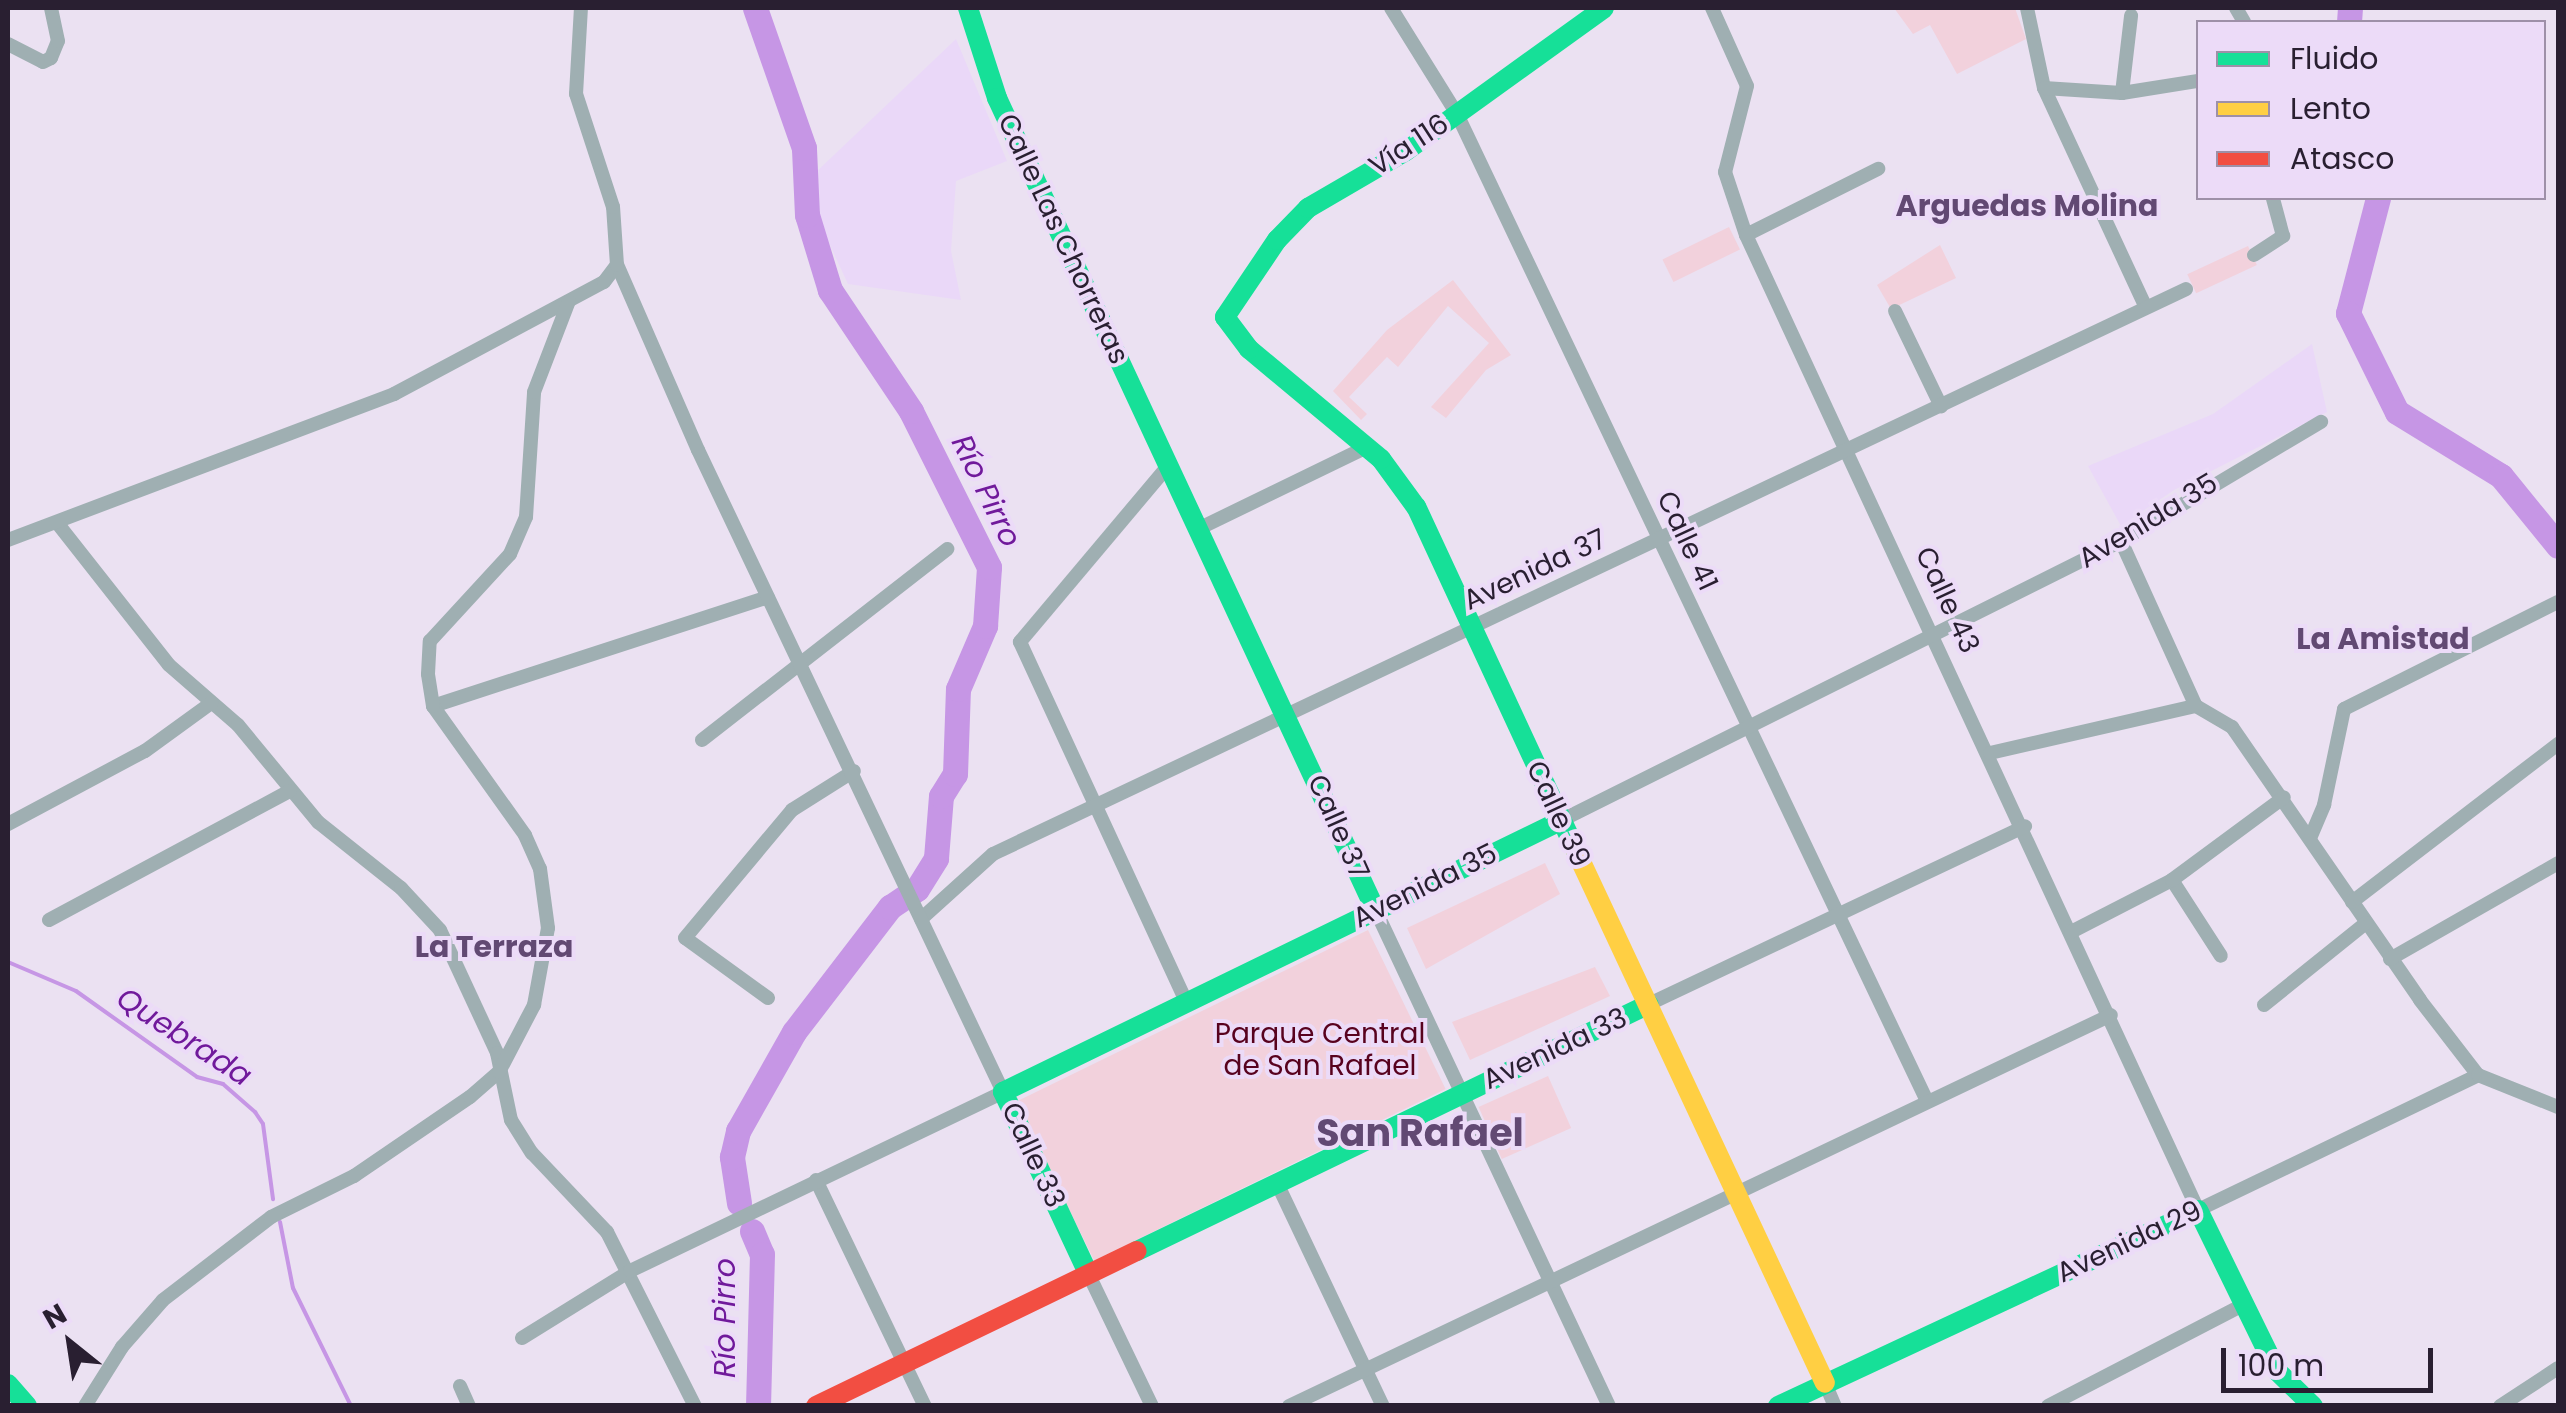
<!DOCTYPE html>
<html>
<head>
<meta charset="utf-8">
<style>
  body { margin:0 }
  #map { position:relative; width:2566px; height:1413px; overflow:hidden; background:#ebe1f2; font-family:Poppins,sans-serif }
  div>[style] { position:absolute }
  .built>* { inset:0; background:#ead8f8 }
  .green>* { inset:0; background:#f2d1dc; transform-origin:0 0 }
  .stream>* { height:4px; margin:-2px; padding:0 2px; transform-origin:2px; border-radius:2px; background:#c696e5 }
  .river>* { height:25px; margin:-12.5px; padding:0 12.5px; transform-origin:12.5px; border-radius:12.5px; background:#c696e5 }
  .street>* { height:14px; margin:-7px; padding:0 7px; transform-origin:7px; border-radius:7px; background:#9fafb2 }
  .fast>* { height:20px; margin:-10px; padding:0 10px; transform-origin:10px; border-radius:10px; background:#16e098 }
  .slow>* { height:20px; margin:-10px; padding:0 10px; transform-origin:10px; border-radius:10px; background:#ffcf43 }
  .jam>* { height:20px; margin:-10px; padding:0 10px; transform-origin:10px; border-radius:10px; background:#f24e42 }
  span { translate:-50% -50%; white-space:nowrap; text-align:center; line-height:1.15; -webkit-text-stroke:8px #ecdbf8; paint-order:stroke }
  .street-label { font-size:28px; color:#291f31 }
  .park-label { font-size:28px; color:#58021e }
  .neighbourhood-label { font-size:30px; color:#624973; font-weight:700 }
  .water-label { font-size:30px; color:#70199b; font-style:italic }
  .district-label { font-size:38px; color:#624973; font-weight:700 }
  .frame { position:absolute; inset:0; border:10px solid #291f31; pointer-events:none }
  .legend { position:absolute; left:2196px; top:20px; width:350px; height:180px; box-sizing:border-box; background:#ecdbf8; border:2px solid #9e90a8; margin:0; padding:12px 18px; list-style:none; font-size:30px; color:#291f31 }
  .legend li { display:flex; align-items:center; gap:20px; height:50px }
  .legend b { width:50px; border:2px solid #9e90a8 }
  .north { position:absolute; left:20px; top:1293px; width:100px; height:100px; -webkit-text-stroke:8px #ecdbf8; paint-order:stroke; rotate:330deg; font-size:28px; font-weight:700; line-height:40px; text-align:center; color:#291f31 }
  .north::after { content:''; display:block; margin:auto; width:35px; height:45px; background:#291f31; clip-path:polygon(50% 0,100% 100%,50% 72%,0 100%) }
  .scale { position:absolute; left:2221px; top:1348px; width:212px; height:45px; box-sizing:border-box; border:5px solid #291f31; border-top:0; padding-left:12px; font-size:30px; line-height:35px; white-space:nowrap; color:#291f31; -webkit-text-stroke:8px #ecdbf8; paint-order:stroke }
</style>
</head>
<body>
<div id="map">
  <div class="built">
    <div style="clip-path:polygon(956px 39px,1007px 161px,956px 181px,951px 251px,961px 300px,848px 284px,816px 215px,814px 174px)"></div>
    <div style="clip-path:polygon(2312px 344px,2327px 412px,2174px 490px,2121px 526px,2088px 466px,2213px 414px)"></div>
  </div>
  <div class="green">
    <div style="clip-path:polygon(1894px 8px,2015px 8px,2026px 39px,1957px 74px,1930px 25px,1913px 34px)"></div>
    <div style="left:1729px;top:227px;width:25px;height:74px;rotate:64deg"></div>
    <div style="clip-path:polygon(1940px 245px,1956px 278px,1891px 309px,1877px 285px)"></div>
    <div style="left:2248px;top:246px;width:21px;height:67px;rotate:65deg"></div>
    <div style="clip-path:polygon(1453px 280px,1511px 355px,1486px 370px,1446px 418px,1431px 407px,1489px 343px,1448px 306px,1398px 367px,1387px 357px,1349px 397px,1367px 414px,1361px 420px,1333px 391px,1387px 330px)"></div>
    <div style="clip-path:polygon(1545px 863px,1560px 894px,1426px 969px,1407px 928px)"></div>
    <div style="left:1368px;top:930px;width:177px;height:391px;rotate:64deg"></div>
    <div style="clip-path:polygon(1595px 967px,1610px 996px,1470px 1060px,1452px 1022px)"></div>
    <div style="left:1548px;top:1076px;width:57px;height:76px;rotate:66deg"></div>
  </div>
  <div class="stream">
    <div style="left:8px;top:962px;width:74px;rotate:23.1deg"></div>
    <div style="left:76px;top:991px;width:148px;rotate:35.4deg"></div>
    <div style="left:197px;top:1077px;width:27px;rotate:15deg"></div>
    <div style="left:223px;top:1084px;width:43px;rotate:41.2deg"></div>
    <div style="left:255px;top:1112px;width:14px;rotate:56deg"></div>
    <div style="left:263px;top:1124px;width:76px;rotate:82.4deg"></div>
    <div style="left:280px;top:1222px;width:67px;rotate:78.9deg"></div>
    <div style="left:293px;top:1288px;width:131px;rotate:63.8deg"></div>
  </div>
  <div class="river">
    <div style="left:2349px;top:22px;width:14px;rotate:-86deg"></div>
    <div style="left:2378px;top:198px;width:119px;rotate:104.6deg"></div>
    <div style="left:2348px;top:313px;width:110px;rotate:63.7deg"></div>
    <div style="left:2397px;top:412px;width:122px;rotate:31.6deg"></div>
    <div style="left:2501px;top:476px;width:90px;rotate:50.8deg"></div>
    <div style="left:739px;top:1203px;width:47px;rotate:-98.7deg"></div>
    <div style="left:732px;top:1157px;width:27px;rotate:-77deg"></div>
    <div style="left:738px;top:1131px;width:114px;rotate:-60.5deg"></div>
    <div style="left:794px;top:1032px;width:158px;rotate:-52.5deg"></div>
    <div style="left:890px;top:907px;width:32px;rotate:-34deg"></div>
    <div style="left:917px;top:889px;width:36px;rotate:-58deg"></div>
    <div style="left:936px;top:858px;width:62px;rotate:-85.4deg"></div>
    <div style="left:941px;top:796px;width:26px;rotate:-58deg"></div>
    <div style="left:955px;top:774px;width:85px;rotate:-88deg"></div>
    <div style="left:958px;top:689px;width:69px;rotate:-66.8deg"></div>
    <div style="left:985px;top:626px;width:59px;rotate:-86.1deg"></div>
    <div style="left:989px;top:567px;width:174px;rotate:-116.6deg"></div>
    <div style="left:911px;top:411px;width:146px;rotate:-123.8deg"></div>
    <div style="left:830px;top:290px;width:78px;rotate:-107deg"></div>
    <div style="left:807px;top:215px;width:67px;rotate:-92.6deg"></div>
    <div style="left:804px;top:148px;width:148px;rotate:-109.3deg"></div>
    <div style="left:752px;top:1231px;width:25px;rotate:67deg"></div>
    <div style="left:762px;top:1254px;width:152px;rotate:91.5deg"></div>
  </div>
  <div class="street">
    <div style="left:1391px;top:8px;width:125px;rotate:58.1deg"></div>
    <div style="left:1457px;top:114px;width:1093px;rotate:64.54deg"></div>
    <div style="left:1712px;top:8px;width:85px;rotate:65.8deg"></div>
    <div style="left:1747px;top:86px;width:89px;rotate:104.3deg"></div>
    <div style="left:1725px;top:172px;width:66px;rotate:71.6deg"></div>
    <div style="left:1746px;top:235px;width:1075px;rotate:65.13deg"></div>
    <div style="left:2198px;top:1210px;width:311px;rotate:-25.7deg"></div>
    <div style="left:2027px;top:8px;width:82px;rotate:78deg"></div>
    <div style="left:2044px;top:88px;width:242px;rotate:65.1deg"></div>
    <div style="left:2236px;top:8px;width:16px;rotate:60deg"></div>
    <div style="left:8px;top:44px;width:39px;rotate:27deg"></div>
    <div style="left:43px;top:62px;width:9px;rotate:-27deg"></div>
    <div style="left:51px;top:58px;width:18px;rotate:-68deg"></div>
    <div style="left:58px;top:41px;width:34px;rotate:-102deg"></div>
    <div style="left:2044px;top:88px;width:78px;rotate:3.7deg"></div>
    <div style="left:2122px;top:93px;width:77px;rotate:-9deg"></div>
    <div style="left:2122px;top:93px;width:78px;rotate:-83.3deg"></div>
    <div style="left:1746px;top:235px;width:148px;rotate:-26.6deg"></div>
    <div style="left:2254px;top:255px;width:35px;rotate:-33deg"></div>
    <div style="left:2283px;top:236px;width:39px;rotate:-105deg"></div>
    <div style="left:1895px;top:311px;width:106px;rotate:64.2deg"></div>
    <div style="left:1168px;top:466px;width:230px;rotate:130.1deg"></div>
    <div style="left:1020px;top:642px;width:396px;rotate:65.2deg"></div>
    <div style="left:58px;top:524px;width:179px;rotate:51.8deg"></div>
    <div style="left:169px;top:665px;width:91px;rotate:41deg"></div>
    <div style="left:238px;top:725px;width:126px;rotate:50.5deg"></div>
    <div style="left:318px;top:822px;width:106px;rotate:38.5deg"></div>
    <div style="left:401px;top:888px;width:57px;rotate:47.1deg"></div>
    <div style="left:440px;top:930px;width:136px;rotate:65.1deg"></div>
    <div style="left:497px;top:1053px;width:68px;rotate:78.2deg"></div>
    <div style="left:511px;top:1120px;width:39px;rotate:58deg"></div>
    <div style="left:532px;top:1153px;width:109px;rotate:46.5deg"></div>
    <div style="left:607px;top:1232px;width:195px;rotate:63.2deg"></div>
    <div style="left:1198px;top:529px;width:188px;rotate:-25.9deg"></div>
    <div style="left:8px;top:540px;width:413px;rotate:-20.7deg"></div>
    <div style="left:394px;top:394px;width:238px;rotate:-28.1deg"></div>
    <div style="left:604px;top:282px;width:21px;rotate:-53deg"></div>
    <div style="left:2121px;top:541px;width:181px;rotate:65.6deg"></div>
    <div style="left:2196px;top:706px;width:42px;rotate:30.3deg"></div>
    <div style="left:2232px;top:727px;width:331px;rotate:55.4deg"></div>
    <div style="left:2420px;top:1000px;width:95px;rotate:52.3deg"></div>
    <div style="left:2478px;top:1075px;width:86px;rotate:21.8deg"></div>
    <div style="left:433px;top:706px;width:352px;rotate:-18deg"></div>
    <div style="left:702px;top:740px;width:311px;rotate:-37.9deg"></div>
    <div style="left:1990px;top:753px;width:211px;rotate:-12.9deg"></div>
    <div style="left:1560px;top:821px;width:627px;rotate:-26.52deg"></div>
    <div style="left:2121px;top:541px;width:233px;rotate:-30.8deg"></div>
    <div style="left:8px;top:824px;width:155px;rotate:-28.1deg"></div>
    <div style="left:145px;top:751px;width:82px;rotate:-36deg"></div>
    <div style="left:2311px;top:836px;width:34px;rotate:-67deg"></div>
    <div style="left:2324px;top:805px;width:98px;rotate:-78.2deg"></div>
    <div style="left:2344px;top:709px;width:239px;rotate:-26.6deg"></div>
    <div style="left:2172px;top:880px;width:90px;rotate:57.2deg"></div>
    <div style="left:2352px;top:902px;width:260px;rotate:-37.5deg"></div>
    <div style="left:1375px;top:909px;width:549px;rotate:64.79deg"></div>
    <div style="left:921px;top:919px;width:97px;rotate:-42.1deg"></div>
    <div style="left:993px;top:854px;width:1320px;rotate:-25.34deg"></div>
    <div style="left:49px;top:920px;width:273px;rotate:-28.2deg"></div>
    <div style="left:2071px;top:932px;width:114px;rotate:-27.2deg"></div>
    <div style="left:2172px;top:880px;width:139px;rotate:-36.5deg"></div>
    <div style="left:2390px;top:959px;width:193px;rotate:-29.7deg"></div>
    <div style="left:768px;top:998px;width:102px;rotate:-144.1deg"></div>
    <div style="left:685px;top:938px;width:167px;rotate:-50.1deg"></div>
    <div style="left:792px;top:810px;width:73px;rotate:-32.2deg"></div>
    <div style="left:1649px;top:1004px;width:416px;rotate:-25.3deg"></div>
    <div style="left:2264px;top:1005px;width:131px;rotate:-38.8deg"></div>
    <div style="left:816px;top:1180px;width:251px;rotate:64.3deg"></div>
    <div style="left:1276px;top:1181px;width:249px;rotate:64.6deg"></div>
    <div style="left:1087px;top:1271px;width:150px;rotate:64.3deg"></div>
    <div style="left:522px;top:1338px;width:127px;rotate:-31.8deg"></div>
    <div style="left:630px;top:1271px;width:414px;rotate:-25.6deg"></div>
    <div style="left:1003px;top:1092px;width:711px;rotate:-115.41deg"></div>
    <div style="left:698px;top:450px;width:202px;rotate:-113.6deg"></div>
    <div style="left:617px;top:265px;width:58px;rotate:-93.9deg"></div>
    <div style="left:613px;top:207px;width:119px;rotate:-108.1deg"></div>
    <div style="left:576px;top:94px;width:86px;rotate:-86.7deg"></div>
    <div style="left:1825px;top:1383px;width:25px;rotate:67deg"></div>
    <div style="left:460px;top:1386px;width:22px;rotate:66deg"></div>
    <div style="left:85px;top:1406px;width:70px;rotate:-57.9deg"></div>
    <div style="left:122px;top:1347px;width:62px;rotate:-48.9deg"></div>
    <div style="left:163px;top:1300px;width:136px;rotate:-37.5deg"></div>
    <div style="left:271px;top:1217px;width:93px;rotate:-26.3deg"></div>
    <div style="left:354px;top:1176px;width:140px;rotate:-34.3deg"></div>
    <div style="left:470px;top:1097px;width:38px;rotate:-41deg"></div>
    <div style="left:499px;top:1072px;width:76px;rotate:-62.4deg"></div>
    <div style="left:534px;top:1005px;width:78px;rotate:-79.7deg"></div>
    <div style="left:548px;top:928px;width:60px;rotate:-97.7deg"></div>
    <div style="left:540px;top:869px;width:37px;rotate:-114deg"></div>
    <div style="left:525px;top:835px;width:158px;rotate:-125.5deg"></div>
    <div style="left:433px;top:706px;width:32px;rotate:-99deg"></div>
    <div style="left:428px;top:674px;width:33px;rotate:-87deg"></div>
    <div style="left:430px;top:641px;width:118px;rotate:-47.4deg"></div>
    <div style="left:510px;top:554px;width:40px;rotate:-66.6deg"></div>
    <div style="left:526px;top:517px;width:125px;rotate:-86.3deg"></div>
    <div style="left:534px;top:392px;width:97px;rotate:-69deg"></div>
    <div style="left:1289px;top:1406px;width:910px;rotate:-25.44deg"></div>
    <div style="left:2048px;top:1406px;width:220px;rotate:-27.4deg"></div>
    <div style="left:2500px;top:1406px;width:69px;rotate:-33.2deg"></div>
  </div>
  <div class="fast">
    <div style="left:968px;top:8px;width:95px;rotate:72.1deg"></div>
    <div style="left:997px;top:98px;width:895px;rotate:65.01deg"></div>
    <div style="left:1576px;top:851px;width:379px;rotate:-114.9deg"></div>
    <div style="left:1416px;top:507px;width:59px;rotate:-126.1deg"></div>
    <div style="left:1381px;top:459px;width:172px;rotate:-140.2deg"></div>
    <div style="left:1249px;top:349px;width:40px;rotate:-127deg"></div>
    <div style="left:1225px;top:317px;width:93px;rotate:-56deg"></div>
    <div style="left:1277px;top:240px;width:45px;rotate:-45.9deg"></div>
    <div style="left:1308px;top:208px;width:113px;rotate:-30.2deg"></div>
    <div style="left:1406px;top:151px;width:244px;rotate:-35.8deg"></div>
    <div style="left:1137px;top:1251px;width:568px;rotate:-25.75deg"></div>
    <div style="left:1087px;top:1271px;width:198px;rotate:-115.1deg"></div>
    <div style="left:1003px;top:1092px;width:619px;rotate:-25.94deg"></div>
    <div style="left:8px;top:1384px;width:29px;rotate:49deg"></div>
    <div style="left:1778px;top:1406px;width:463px;rotate:-25deg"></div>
    <div style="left:2198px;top:1210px;width:179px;rotate:63.9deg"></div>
    <div style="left:2277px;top:1371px;width:50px;rotate:44.2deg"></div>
  </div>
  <div class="slow">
    <div style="left:1576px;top:851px;width:587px;rotate:64.92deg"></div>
  </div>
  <div class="jam">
    <div style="left:816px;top:1406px;width:356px;rotate:-25.8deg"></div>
  </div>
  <div class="street-label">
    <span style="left:1409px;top:145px;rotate:-33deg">Vía 116</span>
    <span style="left:1063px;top:239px;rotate:65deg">Calle Las Chorreras</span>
    <span style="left:2148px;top:521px;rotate:-31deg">Avenida 35</span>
    <span style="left:1687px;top:541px;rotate:65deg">Calle 41</span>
    <span style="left:1535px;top:570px;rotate:-25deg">Avenida 37</span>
    <span style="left:1947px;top:600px;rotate:65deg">Calle 43</span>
    <span style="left:1558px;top:814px;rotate:65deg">Calle 39</span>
    <span style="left:1338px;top:827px;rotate:66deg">Calle 37</span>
    <span style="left:1425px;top:886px;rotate:-26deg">Avenida 35</span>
    <span style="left:1555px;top:1049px;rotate:-25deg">Avenida 33</span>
    <span style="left:1033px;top:1155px;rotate:65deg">Calle 33</span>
    <span style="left:2129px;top:1242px;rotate:-25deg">Avenida 29</span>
  </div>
  <div class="park-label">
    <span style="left:1320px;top:1050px">Parque Central<br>de San Rafael</span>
  </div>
  <div class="neighbourhood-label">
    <span style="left:2027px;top:206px">Arguedas Molina</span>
    <span style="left:2383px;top:639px">La Amistad</span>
    <span style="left:494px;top:947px">La Terraza</span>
  </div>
  <div class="water-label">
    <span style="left:986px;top:491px;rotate:64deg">Río Pirro</span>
    <span style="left:184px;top:1037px;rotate:33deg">Quebrada</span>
    <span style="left:725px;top:1318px;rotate:-90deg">Río Pirro</span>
  </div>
  <div class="district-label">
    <span style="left:1420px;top:1133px">San Rafael</span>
  </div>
  <div class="frame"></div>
  <ul class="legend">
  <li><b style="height:12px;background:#16e098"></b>Fluido</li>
  <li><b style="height:12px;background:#ffcf43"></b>Lento</li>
  <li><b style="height:12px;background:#f24e42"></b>Atasco</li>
  </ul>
  <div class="north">N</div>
  <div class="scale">100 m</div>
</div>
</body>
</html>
